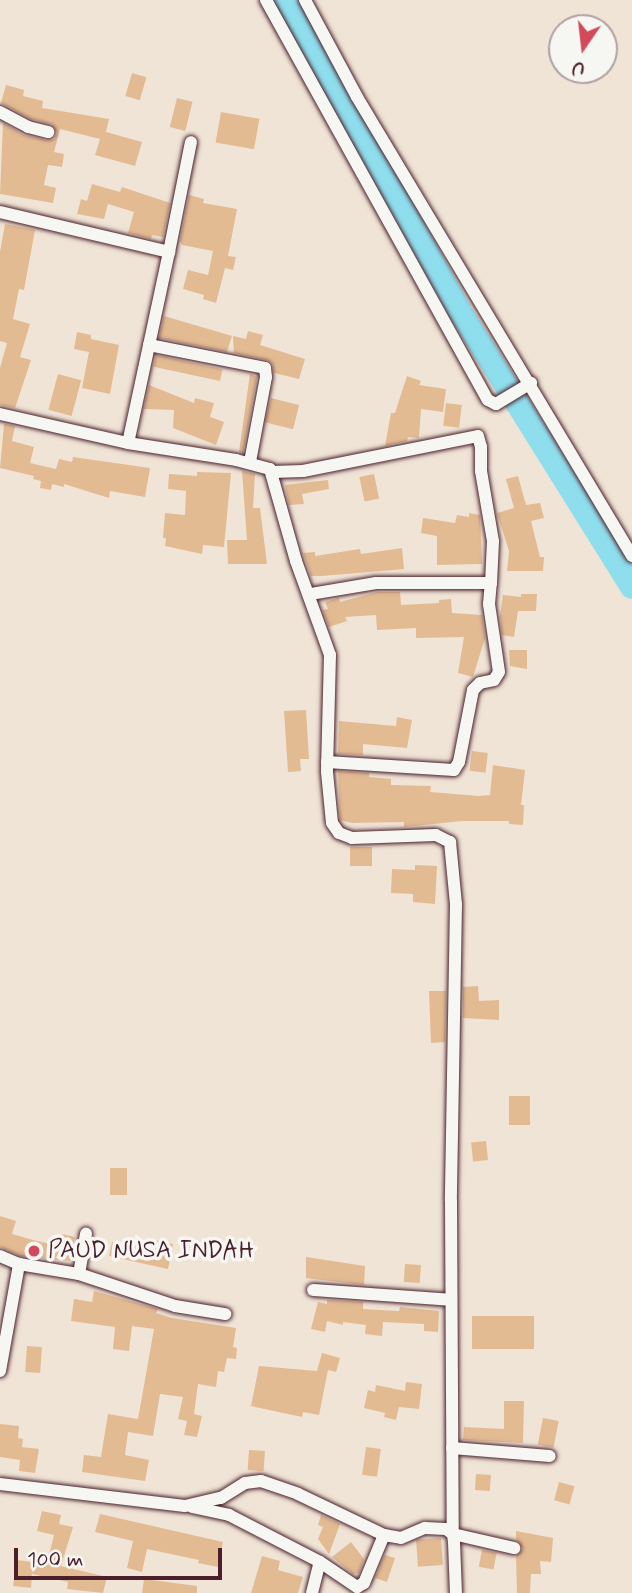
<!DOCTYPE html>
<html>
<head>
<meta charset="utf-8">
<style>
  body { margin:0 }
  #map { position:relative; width:632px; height:1593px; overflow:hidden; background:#f0e4d6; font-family:Mynerve,sans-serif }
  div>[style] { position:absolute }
  .river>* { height:24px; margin:-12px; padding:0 12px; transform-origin:12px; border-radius:12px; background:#8fdeed }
  .building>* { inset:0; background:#e3bb93; transform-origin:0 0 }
  .roads { filter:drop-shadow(0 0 2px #4a1f2b) drop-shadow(0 0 2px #4a1f2b) }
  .street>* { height:12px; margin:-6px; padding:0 6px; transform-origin:6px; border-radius:6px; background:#f6f6f2 }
  .dots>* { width:19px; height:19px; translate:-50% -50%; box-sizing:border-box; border:4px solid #f6f6f2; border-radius:50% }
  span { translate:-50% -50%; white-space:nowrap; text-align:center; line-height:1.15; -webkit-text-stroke:7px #f6f6f2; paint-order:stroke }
  .poi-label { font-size:24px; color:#4a1f2b }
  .left { translate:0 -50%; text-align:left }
  .north { position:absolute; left:548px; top:14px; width:70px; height:70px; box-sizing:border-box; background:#f6f6f2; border:2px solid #b1a0a2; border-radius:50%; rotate:194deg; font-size:19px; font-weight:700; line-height:28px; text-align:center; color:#4a1f2b }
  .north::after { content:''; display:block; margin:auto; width:24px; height:32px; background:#d1495b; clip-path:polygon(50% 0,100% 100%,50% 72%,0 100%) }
  .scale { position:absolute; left:14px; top:1548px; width:208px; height:32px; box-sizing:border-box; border:4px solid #4a1f2b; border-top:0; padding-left:9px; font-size:21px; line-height:24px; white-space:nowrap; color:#4a1f2b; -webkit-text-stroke:5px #f6f6f2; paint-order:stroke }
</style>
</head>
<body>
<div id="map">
  <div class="river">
    <div style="left:286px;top:0;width:364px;rotate:60.8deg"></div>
    <div style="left:464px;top:318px;width:317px;rotate:58deg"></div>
  </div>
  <div class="building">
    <div style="left:132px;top:73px;width:15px;height:24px;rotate:16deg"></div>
    <div style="clip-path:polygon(6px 85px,24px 90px,23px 96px,43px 101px,42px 108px,109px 119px,106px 132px,142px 142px,135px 166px,95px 155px,100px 139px,60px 129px,54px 152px,64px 154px,62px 167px,48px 165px,44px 185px,56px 188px,53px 203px,0 194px,3px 123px,24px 135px,46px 140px,54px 139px,57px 133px,51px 124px,31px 119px,1px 103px)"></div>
    <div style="left:177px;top:98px;width:16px;height:30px;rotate:14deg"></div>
    <div style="left:221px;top:112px;width:39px;height:31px;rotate:10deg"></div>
    <div style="clip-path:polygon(92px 184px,120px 192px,122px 187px,170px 203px,163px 237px,152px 235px,151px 239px,128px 233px,134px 212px,108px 204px,104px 219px,77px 214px,81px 199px,87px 201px)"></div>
    <div style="clip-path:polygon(189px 195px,204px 199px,203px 203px,237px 209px,228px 256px,236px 257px,233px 270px,225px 268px,216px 303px,203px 299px,204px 295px,183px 289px,188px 270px,208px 275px,213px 251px,182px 245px,180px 241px)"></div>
    <div style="clip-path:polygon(5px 224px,35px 230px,24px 290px,19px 289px,13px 319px,30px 324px,20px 357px,31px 360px,15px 408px,0 405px,0 368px,7px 343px,0 341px,0 252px)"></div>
    <div style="clip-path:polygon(164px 316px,232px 336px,227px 352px,159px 338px)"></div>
    <div style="clip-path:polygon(248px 331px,263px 335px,260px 345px,305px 359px,299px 379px,274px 373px,272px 363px,267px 360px,234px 353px,233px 336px,246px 339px)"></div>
    <div style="clip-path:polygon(77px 332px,91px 335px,91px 339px,119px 345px,110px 394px,82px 388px,89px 352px,74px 349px)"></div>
    <div style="left:156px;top:355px;width:68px;height:12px;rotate:12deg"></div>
    <div style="left:58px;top:374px;width:24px;height:37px;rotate:15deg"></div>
    <div style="clip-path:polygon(250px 374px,257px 377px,243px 453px,239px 452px)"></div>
    <div style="clip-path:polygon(407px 376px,421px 381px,419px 385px,446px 389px,443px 412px,421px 409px,419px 438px,408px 437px,407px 441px,385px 446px,391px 413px,395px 413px)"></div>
    <div style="clip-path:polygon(149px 385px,194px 403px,195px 398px,214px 403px,210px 417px,224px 422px,216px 445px,173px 428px,174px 410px,144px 409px)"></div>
    <div style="left:271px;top:398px;width:29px;height:25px;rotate:14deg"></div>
    <div style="left:446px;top:403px;width:16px;height:23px;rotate:7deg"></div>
    <div style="clip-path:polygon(4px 424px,15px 426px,12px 441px,34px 447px,30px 463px,56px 469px,59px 459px,72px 462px,73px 457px,150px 468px,145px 497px,110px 491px,109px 498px,64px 484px,64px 487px,52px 484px,51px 490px,40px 488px,41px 481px,33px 479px,34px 476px,0 468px)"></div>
    <div style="clip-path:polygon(242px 471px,255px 474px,253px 508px,260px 508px,267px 564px,228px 564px,227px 540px,247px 540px)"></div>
    <div style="clip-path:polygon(197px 472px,231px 473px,224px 547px,203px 545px,202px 554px,165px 546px,166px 538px,163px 538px,165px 513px,185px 515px,186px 491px,168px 489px,169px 474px,197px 476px)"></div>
    <div style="left:374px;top:474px;width:25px;height:15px;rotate:78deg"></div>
    <div style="clip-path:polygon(518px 476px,526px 505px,540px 503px,544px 518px,531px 521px,540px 557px,544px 557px,543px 571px,507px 571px,509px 551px,497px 513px,514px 508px,506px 479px)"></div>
    <div style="clip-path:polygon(328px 480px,329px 489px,302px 494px,304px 504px,289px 505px,285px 485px)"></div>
    <div style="clip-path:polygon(469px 513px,480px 515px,482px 564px,437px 565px,437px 536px,421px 533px,423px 518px,455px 523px,457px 515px,469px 517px)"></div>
    <div style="clip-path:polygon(402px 548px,404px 569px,322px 576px,311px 576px,303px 553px,315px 552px,315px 556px,360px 549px,361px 554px)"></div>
    <div style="clip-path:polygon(377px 592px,400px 592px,401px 605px,439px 603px,439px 600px,451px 599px,452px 613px,482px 615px,485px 638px,473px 677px,458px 673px,464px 637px,416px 638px,416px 628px,377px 630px,376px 615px,345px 617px,347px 621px,329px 627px,323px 610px,328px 609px,325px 602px,339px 598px,340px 602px)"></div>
    <div style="clip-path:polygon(521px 594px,537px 594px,536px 611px,518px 611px,514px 637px,502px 635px,500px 616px,503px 595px,521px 597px)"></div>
    <div style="clip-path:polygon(509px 650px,527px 650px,527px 669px,510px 666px)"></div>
    <div style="clip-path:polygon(306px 710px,309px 759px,300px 759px,301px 771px,288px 772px,284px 711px)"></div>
    <div style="clip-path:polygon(397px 717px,412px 720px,407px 748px,363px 744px,363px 755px,338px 754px,339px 721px,396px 726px)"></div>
    <div style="left:472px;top:751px;width:16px;height:20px;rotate:7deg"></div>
    <div style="clip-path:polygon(493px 765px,525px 770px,521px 805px,524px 805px,523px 825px,509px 824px,509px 821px,462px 821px,404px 827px,404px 822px,352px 823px,340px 820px,338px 771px,369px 773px,369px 777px,391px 779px,391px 785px,431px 786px,430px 792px,479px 796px,490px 795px)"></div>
    <div style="left:350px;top:847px;width:22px;height:19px"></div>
    <div style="clip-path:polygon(415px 865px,437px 866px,435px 904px,413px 902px,413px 894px,391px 893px,392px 869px,415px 870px)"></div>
    <div style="clip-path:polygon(478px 986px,479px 1001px,499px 1000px,499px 1020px,463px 1018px,463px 987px)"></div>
    <div style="clip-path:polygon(429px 991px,446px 991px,445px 1042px,431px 1043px)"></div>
    <div style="left:509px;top:1096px;width:21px;height:29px"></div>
    <div style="left:486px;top:1141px;width:19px;height:15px;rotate:84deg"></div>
    <div style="left:110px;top:1168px;width:17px;height:27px"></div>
    <div style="clip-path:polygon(0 1216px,16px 1221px,12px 1234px,33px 1240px,59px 1246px,62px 1234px,75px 1237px,70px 1261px,21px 1256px,0 1247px)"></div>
    <div style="clip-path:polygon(155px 1240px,173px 1244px,168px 1269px,109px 1256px,112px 1242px,153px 1247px)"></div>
    <div style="clip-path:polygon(306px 1257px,365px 1266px,364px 1285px,306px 1278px)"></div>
    <div style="left:405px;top:1264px;width:16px;height:18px;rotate:4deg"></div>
    <div style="clip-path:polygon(94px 1291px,158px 1309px,156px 1313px,172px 1318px,236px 1328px,233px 1347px,237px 1348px,236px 1359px,227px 1358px,224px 1372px,218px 1371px,216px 1387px,198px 1384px,194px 1414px,202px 1416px,197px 1437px,184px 1435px,187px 1421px,178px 1419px,183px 1397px,160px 1394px,153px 1436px,128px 1432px,125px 1455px,149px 1460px,145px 1481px,82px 1472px,84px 1455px,101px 1457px,108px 1414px,138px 1419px,154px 1329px,132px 1326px,129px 1351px,113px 1349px,115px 1327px,71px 1321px,74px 1299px,92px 1302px)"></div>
    <div style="clip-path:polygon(327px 1300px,363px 1302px,363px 1309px,399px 1311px,400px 1307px,439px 1311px,438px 1332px,424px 1331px,424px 1324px,383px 1322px,382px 1336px,365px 1334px,366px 1325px,343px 1322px,343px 1325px,327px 1321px,325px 1332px,311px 1329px,318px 1302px,327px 1304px)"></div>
    <div style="left:534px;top:1316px;width:33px;height:62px;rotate:90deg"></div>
    <div style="left:27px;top:1346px;width:15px;height:26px;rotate:4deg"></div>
    <div style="clip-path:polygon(322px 1353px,340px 1358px,336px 1372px,328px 1370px,319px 1415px,303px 1412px,302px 1417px,251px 1406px,259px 1366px,317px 1371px)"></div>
    <div style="clip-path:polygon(406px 1382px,422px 1384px,419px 1409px,399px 1407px,396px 1420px,384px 1417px,385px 1413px,364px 1408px,368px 1390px,375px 1392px,376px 1385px,405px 1391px)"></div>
    <div style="clip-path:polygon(504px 1401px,524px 1401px,523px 1443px,463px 1440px,464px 1427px,504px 1429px)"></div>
    <div style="left:543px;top:1418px;width:16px;height:27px;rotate:11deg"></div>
    <div style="clip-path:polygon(0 1424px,19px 1426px,18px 1438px,23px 1439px,22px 1447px,39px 1449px,35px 1473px,19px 1471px,20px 1460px,0 1457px)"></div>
    <div style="left:366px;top:1447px;width:15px;height:28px;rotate:8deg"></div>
    <div style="left:249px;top:1450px;width:16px;height:20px;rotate:4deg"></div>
    <div style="left:476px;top:1474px;width:15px;height:16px;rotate:4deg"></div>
    <div style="left:559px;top:1482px;width:16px;height:19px;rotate:15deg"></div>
    <div style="clip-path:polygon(42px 1511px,61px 1515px,59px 1524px,73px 1527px,61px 1566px,107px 1577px,103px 1593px,67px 1589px,68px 1582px,32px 1574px,31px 1588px,13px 1586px,17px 1560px,47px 1564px,54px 1535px,37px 1531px)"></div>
    <div style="clip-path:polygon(100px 1514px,223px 1542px,218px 1567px,198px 1563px,199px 1560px,147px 1549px,142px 1572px,127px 1568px,133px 1541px,95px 1532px)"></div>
    <div style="clip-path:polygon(321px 1515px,340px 1524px,329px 1554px,318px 1539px,323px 1527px,318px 1525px)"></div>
    <div style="clip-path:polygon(516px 1531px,553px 1538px,551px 1562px,540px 1561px,541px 1574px,531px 1574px,530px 1593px,517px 1593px,516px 1556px,523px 1549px,516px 1539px)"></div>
    <div style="left:441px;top:1538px;width:27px;height:25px;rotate:86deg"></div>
    <div style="clip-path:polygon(351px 1542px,364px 1559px,359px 1573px,353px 1574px,332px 1557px)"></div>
    <div style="left:482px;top:1550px;width:15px;height:17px;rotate:11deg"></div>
    <div style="clip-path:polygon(385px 1555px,395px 1558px,387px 1582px,375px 1578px)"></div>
    <div style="clip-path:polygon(262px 1556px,280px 1561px,278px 1570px,303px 1577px,298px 1593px,251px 1593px)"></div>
    <div style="clip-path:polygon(144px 1579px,197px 1586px,197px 1593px,142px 1593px)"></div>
  </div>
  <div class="roads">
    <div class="street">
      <div style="left:266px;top:0;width:457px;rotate:61deg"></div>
      <div style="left:488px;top:400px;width:9px;rotate:27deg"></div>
      <div style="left:496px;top:404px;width:41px;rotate:-31deg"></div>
      <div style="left:305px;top:0;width:110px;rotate:61.8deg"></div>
      <div style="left:357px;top:97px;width:535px;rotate:59.07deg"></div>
      <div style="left:0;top:112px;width:32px;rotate:28deg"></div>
      <div style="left:28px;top:127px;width:21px;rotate:14deg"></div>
      <div style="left:0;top:212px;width:174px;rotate:13.3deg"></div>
      <div style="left:169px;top:252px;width:195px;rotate:102.1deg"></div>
      <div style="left:169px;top:252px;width:112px;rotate:-78.7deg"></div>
      <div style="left:149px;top:345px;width:118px;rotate:11.2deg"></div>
      <div style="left:265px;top:368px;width:9px;rotate:84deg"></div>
      <div style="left:266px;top:377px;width:86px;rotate:100.7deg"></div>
      <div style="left:0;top:414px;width:131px;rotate:12.8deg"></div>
      <div style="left:128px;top:443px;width:109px;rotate:8.9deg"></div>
      <div style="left:236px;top:460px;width:35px;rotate:15deg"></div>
      <div style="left:270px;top:469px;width:96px;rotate:74.2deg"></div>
      <div style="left:296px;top:561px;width:100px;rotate:70.1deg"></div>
      <div style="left:330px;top:655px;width:117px;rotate:91.5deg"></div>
      <div style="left:327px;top:772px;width:51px;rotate:84.4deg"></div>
      <div style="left:332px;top:823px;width:12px;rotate:55deg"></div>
      <div style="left:339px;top:833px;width:14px;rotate:21deg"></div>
      <div style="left:352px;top:838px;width:84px;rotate:-2deg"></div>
      <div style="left:436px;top:835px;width:16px;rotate:27deg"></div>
      <div style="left:450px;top:842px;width:62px;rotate:84.5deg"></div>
      <div style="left:456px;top:904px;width:297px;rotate:91deg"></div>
      <div style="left:451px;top:1201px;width:333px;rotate:89.7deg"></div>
      <div style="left:453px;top:1534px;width:63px;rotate:12.9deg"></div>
      <div style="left:272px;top:472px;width:31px;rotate:-2deg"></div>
      <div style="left:303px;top:471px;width:178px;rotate:-11.3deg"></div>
      <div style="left:478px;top:436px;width:11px;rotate:75deg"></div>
      <div style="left:481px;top:447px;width:24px;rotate:90deg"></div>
      <div style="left:481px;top:471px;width:71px;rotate:80.3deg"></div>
      <div style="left:493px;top:541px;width:42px;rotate:92.7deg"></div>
      <div style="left:491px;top:583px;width:115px;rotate:180deg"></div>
      <div style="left:376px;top:583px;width:67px;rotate:170.5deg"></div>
      <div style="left:327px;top:762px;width:127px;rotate:3.6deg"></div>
      <div style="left:454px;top:770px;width:9px;rotate:-58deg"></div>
      <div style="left:459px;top:762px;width:73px;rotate:-79deg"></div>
      <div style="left:473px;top:690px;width:10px;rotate:-45deg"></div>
      <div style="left:480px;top:683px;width:14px;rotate:-12deg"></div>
      <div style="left:494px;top:680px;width:9px;rotate:-58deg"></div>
      <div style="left:499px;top:672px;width:69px;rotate:-98.4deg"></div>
      <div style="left:489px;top:604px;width:21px;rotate:-85deg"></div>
      <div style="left:0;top:1256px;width:21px;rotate:23deg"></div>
      <div style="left:19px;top:1264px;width:61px;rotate:9.5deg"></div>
      <div style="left:79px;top:1274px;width:101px;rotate:18.4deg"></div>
      <div style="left:175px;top:1306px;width:51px;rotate:9.1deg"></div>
      <div style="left:79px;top:1274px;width:41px;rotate:-80.1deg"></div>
      <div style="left:313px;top:1290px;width:138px;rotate:4.1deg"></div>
      <div style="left:0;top:1371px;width:109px;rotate:-79.9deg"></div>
      <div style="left:452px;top:1448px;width:98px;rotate:4.7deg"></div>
      <div style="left:0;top:1484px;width:186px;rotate:6.8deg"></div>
      <div style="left:185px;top:1506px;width:37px;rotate:-13deg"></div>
      <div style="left:221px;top:1498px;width:28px;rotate:-32deg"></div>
      <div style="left:245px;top:1483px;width:16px;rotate:-7deg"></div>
      <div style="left:261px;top:1481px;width:39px;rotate:19deg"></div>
      <div style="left:298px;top:1494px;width:95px;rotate:25.5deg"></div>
      <div style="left:384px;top:1535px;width:17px;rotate:10deg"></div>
      <div style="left:401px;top:1538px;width:26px;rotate:-23deg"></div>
      <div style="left:425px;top:1528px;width:21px;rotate:3deg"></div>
      <div style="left:446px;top:1529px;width:9px;rotate:36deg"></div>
      <div style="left:453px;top:1534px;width:8px;rotate:83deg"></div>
      <div style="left:454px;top:1542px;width:51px;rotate:87.8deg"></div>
      <div style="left:192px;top:1507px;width:38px;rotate:12deg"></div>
      <div style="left:229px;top:1515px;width:102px;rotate:27.3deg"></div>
      <div style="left:320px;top:1562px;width:45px;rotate:34deg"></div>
      <div style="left:357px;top:1587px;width:8px;rotate:-30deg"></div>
      <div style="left:364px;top:1583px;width:52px;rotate:-67.4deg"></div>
      <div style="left:312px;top:1593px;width:32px;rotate:-76deg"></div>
    </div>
  </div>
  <div class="dots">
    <div style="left:34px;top:1251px;background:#d1495b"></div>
  </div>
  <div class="poi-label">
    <span class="left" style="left:48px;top:1251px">PAUD NUSA INDAH</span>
  </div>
  <div class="north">U</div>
  <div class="scale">100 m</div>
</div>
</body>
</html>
